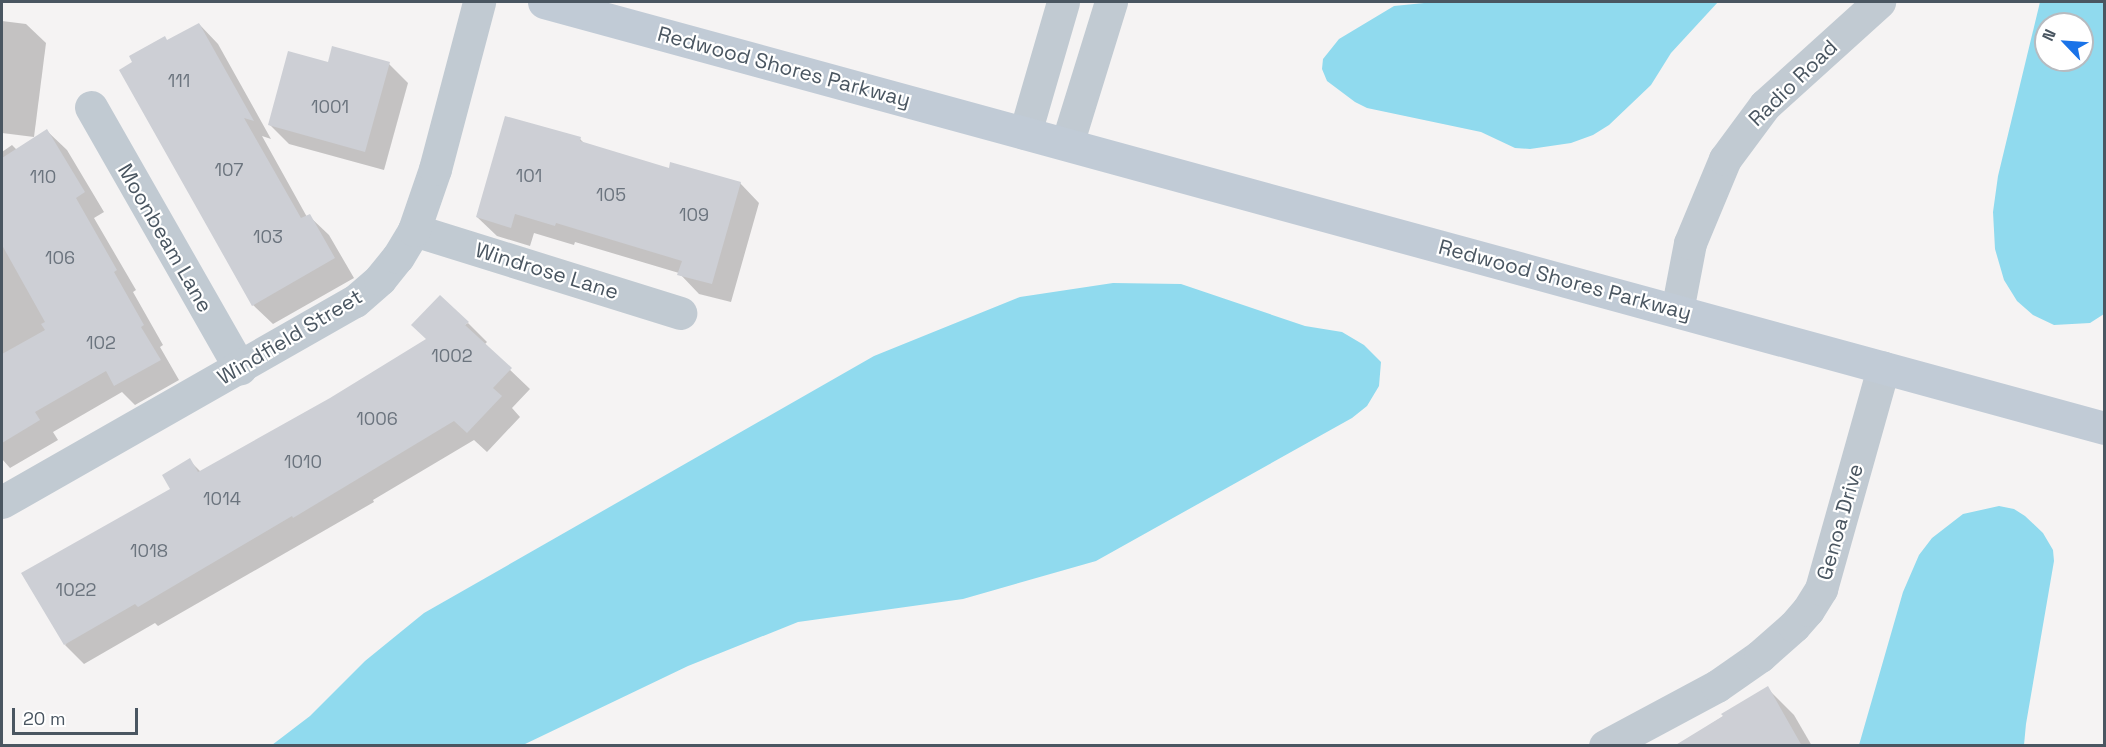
<!DOCTYPE html>
<html>
<head>
<meta charset="utf-8">
<style>
  body { margin:0 }
  #map { position:relative; width:2106px; height:747px; overflow:hidden; background:#f5f3f3; font-family:"Space Grotesk",sans-serif }
  div>[style] { position:absolute }
  .water>* { inset:0; background:#90daee }
  .shadow>* { inset:0; background:#0003 }
  .building>* { inset:0; background:#cdcfd5 }
  .street>* { height:33px; margin:-16.5px; padding:0 16.5px; transform-origin:16.5px; border-radius:16.5px; background:#c1cad2 }
  .secondary>* { height:33px; margin:-16.5px; padding:0 16.5px; transform-origin:16.5px; border-radius:16.5px; background:#c1cbd6 }
  span { translate:-50% -50%; white-space:nowrap; text-align:center; line-height:1.15; -webkit-text-stroke:4.5px #fff; paint-order:stroke }
  .number-label { font-size:18px; color:#6b747e }
  .number-label span { -webkit-text-stroke-width:0 }
  .street-label { font-size:21px; color:#4a5661 }
  .frame { position:absolute; inset:0; border:3px solid #4a5661; pointer-events:none }
  .north { position:absolute; left:2034px; top:12px; width:60px; height:60px; box-sizing:border-box; background:#fff; border:2px solid #b7bbc0; border-radius:50%; rotate:295deg; font-size:16px; font-weight:700; line-height:24px; text-align:center; color:#4a5661 }
  .north::after { content:''; display:block; margin:auto; width:21px; height:27px; background:#1a73e8; clip-path:polygon(50% 0,100% 100%,50% 72%,0 100%) }
  .scale { position:absolute; left:12px; top:708px; width:126px; height:27px; box-sizing:border-box; border:3px solid #4a5661; border-top:0; padding-left:8px; font-size:18px; line-height:21px; white-space:nowrap; color:#4a5661; -webkit-text-stroke:4px #fff; paint-order:stroke }
</style>
</head>
<body>
<div id="map">
  <div class="water">
    <div style="clip-path:polygon(1434px 2px,1718px 2px,1671px 53px,1651px 85px,1609px 125px,1593px 135px,1571px 143px,1530px 149px,1515px 148px,1481px 132px,1367px 108px,1355px 102px,1327px 81px,1322px 69px,1323px 59px,1339px 39px,1394px 6px)"></div>
    <div style="clip-path:polygon(evenodd,2040px 2px,2104px 2px,2104px 314px,2090px 323px,2054px 325px,2033px 315px,2017px 301px,2004px 280px,1995px 249px,1993px 212px,1998px 176px,2040px 2px,2046px 24px,2082px 24px,2082px 60px,2046px 60px,2046px 24px)"></div>
    <div style="clip-path:polygon(1113px 283px,1181px 284px,1305px 326px,1342px 332px,1364px 345px,1381px 362px,1379px 386px,1367px 406px,1352px 418px,1096px 561px,963px 599px,798px 622px,688px 666px,523px 745px,272px 745px,310px 716px,365px 661px,424px 613px,874px 356px,1020px 297px)"></div>
    <div style="clip-path:polygon(1999px 506px,2014px 509px,2025px 516px,2043px 533px,2053px 550px,2054px 561px,2026px 724px,2024px 745px,1859px 745px,1903px 592px,1919px 555px,1932px 538px,1963px 514px)"></div>
  </div>
  <div class="shadow">
    <div style="clip-path:polygon(2px 21px,26px 24px,46px 43px,34px 137px,2px 133px)"></div>
    <div style="clip-path:polygon(199px 24px,218px 44px,271px 139px,262px 136px,307px 217px,309px 216px,329px 235px,354px 278px,273px 324px,253px 305px,168px 42px)"></div>
    <div style="clip-path:polygon(389px 64px,408px 83px,384px 170px,289px 144px,269px 124px)"></div>
    <div style="clip-path:polygon(47px 131px,67px 150px,104px 212px,94px 218px,136px 290px,133px 292px,163px 345px,160px 347px,179px 380px,135px 405px,122px 392px,53px 432px,58px 440px,10px 468px,2px 459px,2px 152px,12px 145px,17px 150px)"></div>
    <div style="clip-path:polygon(580px 139px,586px 145px,670px 170px,740px 183px,759px 203px,731px 302px,699px 294px,679px 273px,575px 242px,574px 245px,534px 233px,530px 246px,497px 236px,477px 217px)"></div>
    <div style="clip-path:polygon(468px 323px,487px 342px,484px 345px,530px 389px,512px 408px,520px 417px,487px 452px,474px 440px,373px 500px,374px 502px,158px 626px,155px 623px,84px 664px,65px 645px,172px 490px,189px 460px,201px 472px)"></div>
    <div style="clip-path:polygon(1767px 688px,1794px 715px,1812px 746px,1677px 746px)"></div>
  </div>
  <div class="building">
    <div style="clip-path:polygon(199px 23px,254px 121px,244px 118px,301px 218px,310px 214px,335px 258px,252px 306px,119px 70px,132px 62px,129px 56px,165px 36px,167px 40px)"></div>
    <div style="clip-path:polygon(332px 46px,390px 62px,365px 152px,268px 125px,288px 51px,328px 62px)"></div>
    <div style="clip-path:polygon(505px 116px,581px 137px,580px 141px,669px 168px,670px 162px,741px 182px,712px 284px,677px 275px,682px 261px,556px 223px,555px 226px,515px 214px,511px 228px,476px 217px)"></div>
    <div style="clip-path:polygon(47px 129px,85px 192px,76px 198px,117px 270px,114px 272px,144px 325px,141px 327px,161px 360px,114px 386px,106px 371px,35px 412px,40px 420px,2px 443px,2px 354px,45px 330px,41px 324px,45px 322px,2px 245px,2px 158px)"></div>
    <div style="clip-path:polygon(440px 295px,469px 322px,465px 325px,512px 368px,493px 388px,502px 396px,467px 433px,454px 421px,293px 518px,292px 516px,138px 607px,135px 604px,64px 645px,21px 573px,170px 489px,162px 475px,190px 458px,198px 472px,330px 398px,426px 339px,411px 325px)"></div>
    <div style="clip-path:polygon(1768px 686px,1802px 746px,1674px 746px,1723px 716px,1721px 714px)"></div>
  </div>
  <div class="street">
    <div style="left:91px;top:107px;width:301px;rotate:60.3deg"></div>
    <div style="left:1025px;top:133px;width:136px;rotate:-73.8deg"></div>
    <div style="left:1067px;top:144px;width:149px;rotate:-72.8deg"></div>
    <div style="left:414px;top:230px;width:279px;rotate:17.3deg"></div>
    <div style="left:1677px;top:311px;width:69px;rotate:-79.2deg"></div>
    <div style="left:1690px;top:243px;width:91px;rotate:-67.4deg"></div>
    <div style="left:1725px;top:159px;width:67px;rotate:-53.5deg"></div>
    <div style="left:1765px;top:105px;width:154px;rotate:-42.1deg"></div>
    <div style="left:2px;top:502px;width:406px;rotate:-29.7deg"></div>
    <div style="left:355px;top:301px;width:33px;rotate:-41deg"></div>
    <div style="left:380px;top:279px;width:28px;rotate:-51deg"></div>
    <div style="left:398px;top:257px;width:31px;rotate:-59deg"></div>
    <div style="left:414px;top:230px;width:65px;rotate:-71deg"></div>
    <div style="left:435px;top:169px;width:173px;rotate:-75.2deg"></div>
    <div style="left:1605px;top:746px;width:127px;rotate:-28.2deg"></div>
    <div style="left:1717px;top:686px;width:52px;rotate:-34.9deg"></div>
    <div style="left:1760px;top:656px;width:45px;rotate:-41.4deg"></div>
    <div style="left:1794px;top:626px;width:21px;rotate:-49deg"></div>
    <div style="left:1808px;top:610px;width:25px;rotate:-58deg"></div>
    <div style="left:1821px;top:589px;width:230px;rotate:-74.3deg"></div>
  </div>
  <div class="secondary">
    <div style="left:544px;top:2px;width:1617px;rotate:15.27deg"></div>
  </div>
  <div class="number-label">
    <span style="left:179px;top:81px">111</span>
    <span style="left:330px;top:107px">1001</span>
    <span style="left:229px;top:170px">107</span>
    <span style="left:529px;top:176px">101</span>
    <span style="left:43px;top:177px">110</span>
    <span style="left:611px;top:195px">105</span>
    <span style="left:694px;top:215px">109</span>
    <span style="left:268px;top:237px">103</span>
    <span style="left:60px;top:258px">106</span>
    <span style="left:101px;top:343px">102</span>
    <span style="left:452px;top:356px">1002</span>
    <span style="left:377px;top:419px">1006</span>
    <span style="left:303px;top:462px">1010</span>
    <span style="left:222px;top:499px">1014</span>
    <span style="left:149px;top:551px">1018</span>
    <span style="left:76px;top:590px">1022</span>
  </div>
  <div class="street-label">
    <span style="left:784px;top:67px;rotate:15deg">Redwood Shores Parkway</span>
    <span style="left:1793px;top:83px;rotate:-44deg">Radio Road</span>
    <span style="left:165px;top:238px;rotate:60deg">Moonbeam Lane</span>
    <span style="left:547px;top:271px;rotate:17deg">Windrose Lane</span>
    <span style="left:1565px;top:280px;rotate:15deg">Redwood Shores Parkway</span>
    <span style="left:290px;top:337px;rotate:-31deg">Windfield Street</span>
    <span style="left:1840px;top:522px;rotate:-74deg">Genoa Drive</span>
  </div>
  <div class="frame"></div>
  <div class="north">N</div>
  <div class="scale">20 m</div>
</div>
</body>
</html>
